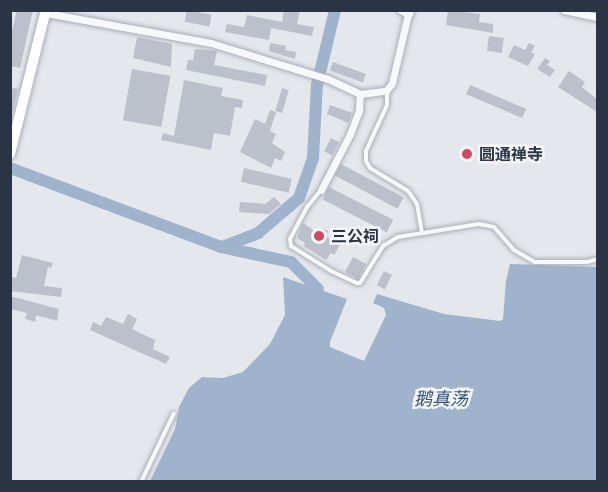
<!DOCTYPE html>
<html>
<head>
<meta charset="utf-8">
<style>
  body { margin:0 }
  #map { position:relative; width:608px; height:492px; overflow:hidden; background:#e4e7ec; font-family:Ubuntu,"Noto Sans SC",sans-serif }
  div>[style] { position:absolute }
  .water>* { inset:0; background:#9fb4cc }
  .river>* { height:12px; margin:-6px; padding:0 6px; transform-origin:6px; border-radius:6px; background:#9fb4cc }
  .building>* { inset:0; background:#bbc0ca; transform-origin:0 0 }
  .roads { filter:drop-shadow(0 0 2px #a9aeb7) drop-shadow(0 0 2px #a9aeb7) }
  .service>* { height:4px; margin:-2px; padding:0 2px; transform-origin:2px; border-radius:2px; background:#f7f8fa }
  .minor>* { height:7px; margin:-3.5px; padding:0 3.5px; transform-origin:3.5px; border-radius:3.5px; background:#f7f8fa }
  .tertiary>* { height:9px; margin:-4.5px; padding:0 4.5px; transform-origin:4.5px; border-radius:4.5px; background:#f7f8fa }
  .secondary>* { height:10px; margin:-5px; padding:0 5px; transform-origin:5px; border-radius:5px; background:#fff }
  .dots>* { width:16px; height:16px; translate:-50% -50%; box-sizing:border-box; border:3px solid #f4f6f9; border-radius:50% }
  span { translate:-50% -50%; white-space:nowrap; text-align:center; line-height:1.15; -webkit-text-stroke:5px #f4f6f9; paint-order:stroke }
  .poi-label { font-size:16px; color:#2b3445; font-weight:700 }
  .left { translate:0 -50%; text-align:left }
  .water-label { font-size:18px; color:#34527a; font-style:italic }
  .frame { position:absolute; inset:0; border:12px solid #2b3445; pointer-events:none }
</style>
</head>
<body>
<div id="map">
  <div class="water">
    <div style="clip-path:polygon(510px 264px,597px 267px,597px 481px,150px 481px,175px 429px,179px 407px,189px 388px,202px 377px,223px 378px,243px 372px,270px 344px,285px 315px,283px 277px,347px 299px,330px 342px,330px 347px,364px 361px,386px 315px,384px 308px,373px 303px,377px 294px,444px 314px,500px 321px,503px 319px,506px 281px)"></div>
  </div>
  <div class="river">
    <div style="left:10px;top:168px;width:225px;rotate:20.5deg"></div>
    <div style="left:221px;top:247px;width:72px;rotate:12.1deg"></div>
    <div style="left:291px;top:262px;width:38px;rotate:45deg"></div>
    <div style="left:222px;top:247px;width:39px;rotate:-21deg"></div>
    <div style="left:258px;top:233px;width:54px;rotate:-40.5deg"></div>
    <div style="left:299px;top:198px;width:42px;rotate:-70.7deg"></div>
    <div style="left:313px;top:158px;width:73px;rotate:-86.9deg"></div>
    <div style="left:317px;top:85px;width:77px;rotate:-76.5deg"></div>
  </div>
  <div class="building">
    <div style="clip-path:polygon(17px 10px,33px 10px,20px 68px,10px 66px,10px 39px)"></div>
    <div style="left:187px;top:10px;width:25px;height:12px;rotate:11deg"></div>
    <div style="clip-path:polygon(284px 10px,300px 10px,297px 24px,314px 27px,312px 36px,271px 28px,269px 40px,225px 32px,227px 24px,244px 27px,247px 15px,282px 22px)"></div>
    <div style="clip-path:polygon(448px 10px,480px 14px,479px 22px,493px 24px,493px 33px,446px 25px)"></div>
    <div style="left:489px;top:36px;width:15px;height:15px;rotate:8deg"></div>
    <div style="clip-path:polygon(137px 37px,172px 44px,171px 67px,133px 58px)"></div>
    <div style="clip-path:polygon(270px 43px,286px 46px,285px 50px,296px 52px,295px 59px,269px 51px)"></div>
    <div style="clip-path:polygon(529px 43px,535px 46px,531px 52px,535px 54px,528px 66px,508px 57px,514px 45px,525px 50px)"></div>
    <div style="clip-path:polygon(195px 49px,217px 51px,214px 65px,267px 75px,265px 86px,186px 70px,188px 60px,193px 60px)"></div>
    <div style="clip-path:polygon(545px 58px,550px 61px,547px 65px,555px 70px,550px 77px,537px 69px)"></div>
    <div style="left:333px;top:62px;width:35px;height:9px;rotate:20deg"></div>
    <div style="left:132px;top:69px;width:39px;height:52px;rotate:10deg"></div>
    <div style="clip-path:polygon(569px 71px,585px 82px,582px 87px,597px 99px,597px 112px,558px 87px)"></div>
    <div style="clip-path:polygon(184px 80px,223px 88px,221px 96px,243px 100px,242px 108px,235px 107px,230px 136px,214px 133px,211px 150px,161px 140px,163px 133px,174px 136px)"></div>
    <div style="left:470px;top:85px;width:61px;height:10px;rotate:23deg"></div>
    <div style="clip-path:polygon(14px 88px,18px 89px,11px 118px,10px 91px)"></div>
    <div style="left:282px;top:88px;width:7px;height:24px;rotate:16deg"></div>
    <div style="clip-path:polygon(330px 105px,352px 113px,348px 123px,327px 114px)"></div>
    <div style="clip-path:polygon(270px 110px,276px 112px,270px 131px,276px 134px,272px 143px,285px 152px,281px 161px,275px 158px,271px 168px,240px 152px,255px 119px,265px 124px)"></div>
    <div style="left:331px;top:138px;width:9px;height:15px;rotate:27deg"></div>
    <div style="left:341px;top:164px;width:71px;height:13px;rotate:28deg"></div>
    <div style="left:244px;top:168px;width:49px;height:14px;rotate:13deg"></div>
    <div style="left:329px;top:187px;width:72px;height:14px;rotate:27deg"></div>
    <div style="clip-path:polygon(274px 197px,281px 204px,269px 214px,239px 212px,240px 202px,265px 204px)"></div>
    <div style="clip-path:polygon(303px 223px,319px 234px,322px 228px,328px 231px,326px 236px,340px 245px,334px 255px,331px 253px,326px 260px,304px 246px,305px 243px,297px 238px)"></div>
    <div style="clip-path:polygon(22px 255px,53px 263px,51px 268px,48px 267px,44px 286px,62px 288px,61px 297px,10px 291px,10px 276px,16px 278px)"></div>
    <div style="left:353px;top:257px;width:15px;height:17px;rotate:28deg"></div>
    <div style="left:384px;top:271px;width:9px;height:16px;rotate:27deg"></div>
    <div style="clip-path:polygon(10px 296px,59px 309px,57px 321px,36px 315px,35px 322px,25px 319px,27px 313px,10px 309px)"></div>
    <div style="clip-path:polygon(128px 314px,137px 319px,132px 329px,155px 340px,153px 349px,170px 357px,166px 364px,90px 330px,93px 322px,101px 326px,106px 317px,123px 324px)"></div>
  </div>
  <div class="roads">
    <div class="service">
      <div style="left:387px;top:92px;width:13px;rotate:90deg"></div>
      <div style="left:387px;top:105px;width:51px;rotate:114.5deg"></div>
      <div style="left:366px;top:151px;width:10px;rotate:90deg"></div>
      <div style="left:366px;top:161px;width:8px;rotate:60deg"></div>
      <div style="left:370px;top:168px;width:44px;rotate:31.2deg"></div>
      <div style="left:408px;top:191px;width:16px;rotate:55deg"></div>
      <div style="left:417px;top:204px;width:28px;rotate:80deg"></div>
      <div style="left:321px;top:190px;width:22px;rotate:129deg"></div>
      <div style="left:307px;top:207px;width:36px;rotate:118deg"></div>
      <div style="left:290px;top:239px;width:7px;rotate:82deg"></div>
      <div style="left:291px;top:246px;width:47px;rotate:32deg"></div>
      <div style="left:331px;top:271px;width:29px;rotate:25deg"></div>
      <div style="left:357px;top:283px;width:3px"></div>
      <div style="left:360px;top:283px;width:44px;rotate:-58.1deg"></div>
      <div style="left:383px;top:246px;width:17px;rotate:-31deg"></div>
      <div style="left:398px;top:237px;width:82px;rotate:-9.1deg"></div>
      <div style="left:479px;top:224px;width:15px;rotate:11deg"></div>
      <div style="left:494px;top:227px;width:30px;rotate:49deg"></div>
      <div style="left:514px;top:250px;width:24px;rotate:30deg"></div>
      <div style="left:535px;top:262px;width:52px"></div>
      <div style="left:587px;top:262px;width:11px;rotate:-15deg"></div>
      <div style="left:141px;top:482px;width:76px;rotate:-64.4deg"></div>
    </div>
    <div class="minor">
      <div style="left:564px;top:10px;width:35px;rotate:12deg"></div>
      <div style="left:46px;top:13px;width:168px;rotate:10.3deg"></div>
      <div style="left:211px;top:43px;width:122px;rotate:17.1deg"></div>
      <div style="left:328px;top:79px;width:35px;rotate:25deg"></div>
      <div style="left:360px;top:94px;width:26px;rotate:-7deg"></div>
      <div style="left:386px;top:91px;width:10px;rotate:-53deg"></div>
      <div style="left:392px;top:83px;width:71px;rotate:-76.9deg"></div>
      <div style="left:408px;top:14px;width:9px;rotate:-153deg"></div>
      <div style="left:321px;top:190px;width:63px;rotate:-62.6deg"></div>
      <div style="left:350px;top:134px;width:25px;rotate:-69deg"></div>
      <div style="left:359px;top:111px;width:17px;rotate:-87deg"></div>
    </div>
    <div class="tertiary">
      <div style="left:408px;top:14px;width:4px;rotate:-76deg"></div>
    </div>
    <div class="secondary">
      <div style="left:10px;top:154px;width:148px;rotate:-76deg"></div>
    </div>
  </div>
  <div class="dots">
    <div style="left:467px;top:154px;background:#d1495b"></div>
    <div style="left:319px;top:236px;background:#d1495b"></div>
  </div>
  <div class="poi-label">
    <span class="left" style="left:479px;top:154px">圆通禅寺</span>
    <span class="left" style="left:331px;top:236px">三公祠</span>
  </div>
  <div class="water-label">
    <span style="left:441px;top:398px">鹅真荡</span>
  </div>
  <div class="frame"></div>
</div>
</body>
</html>
